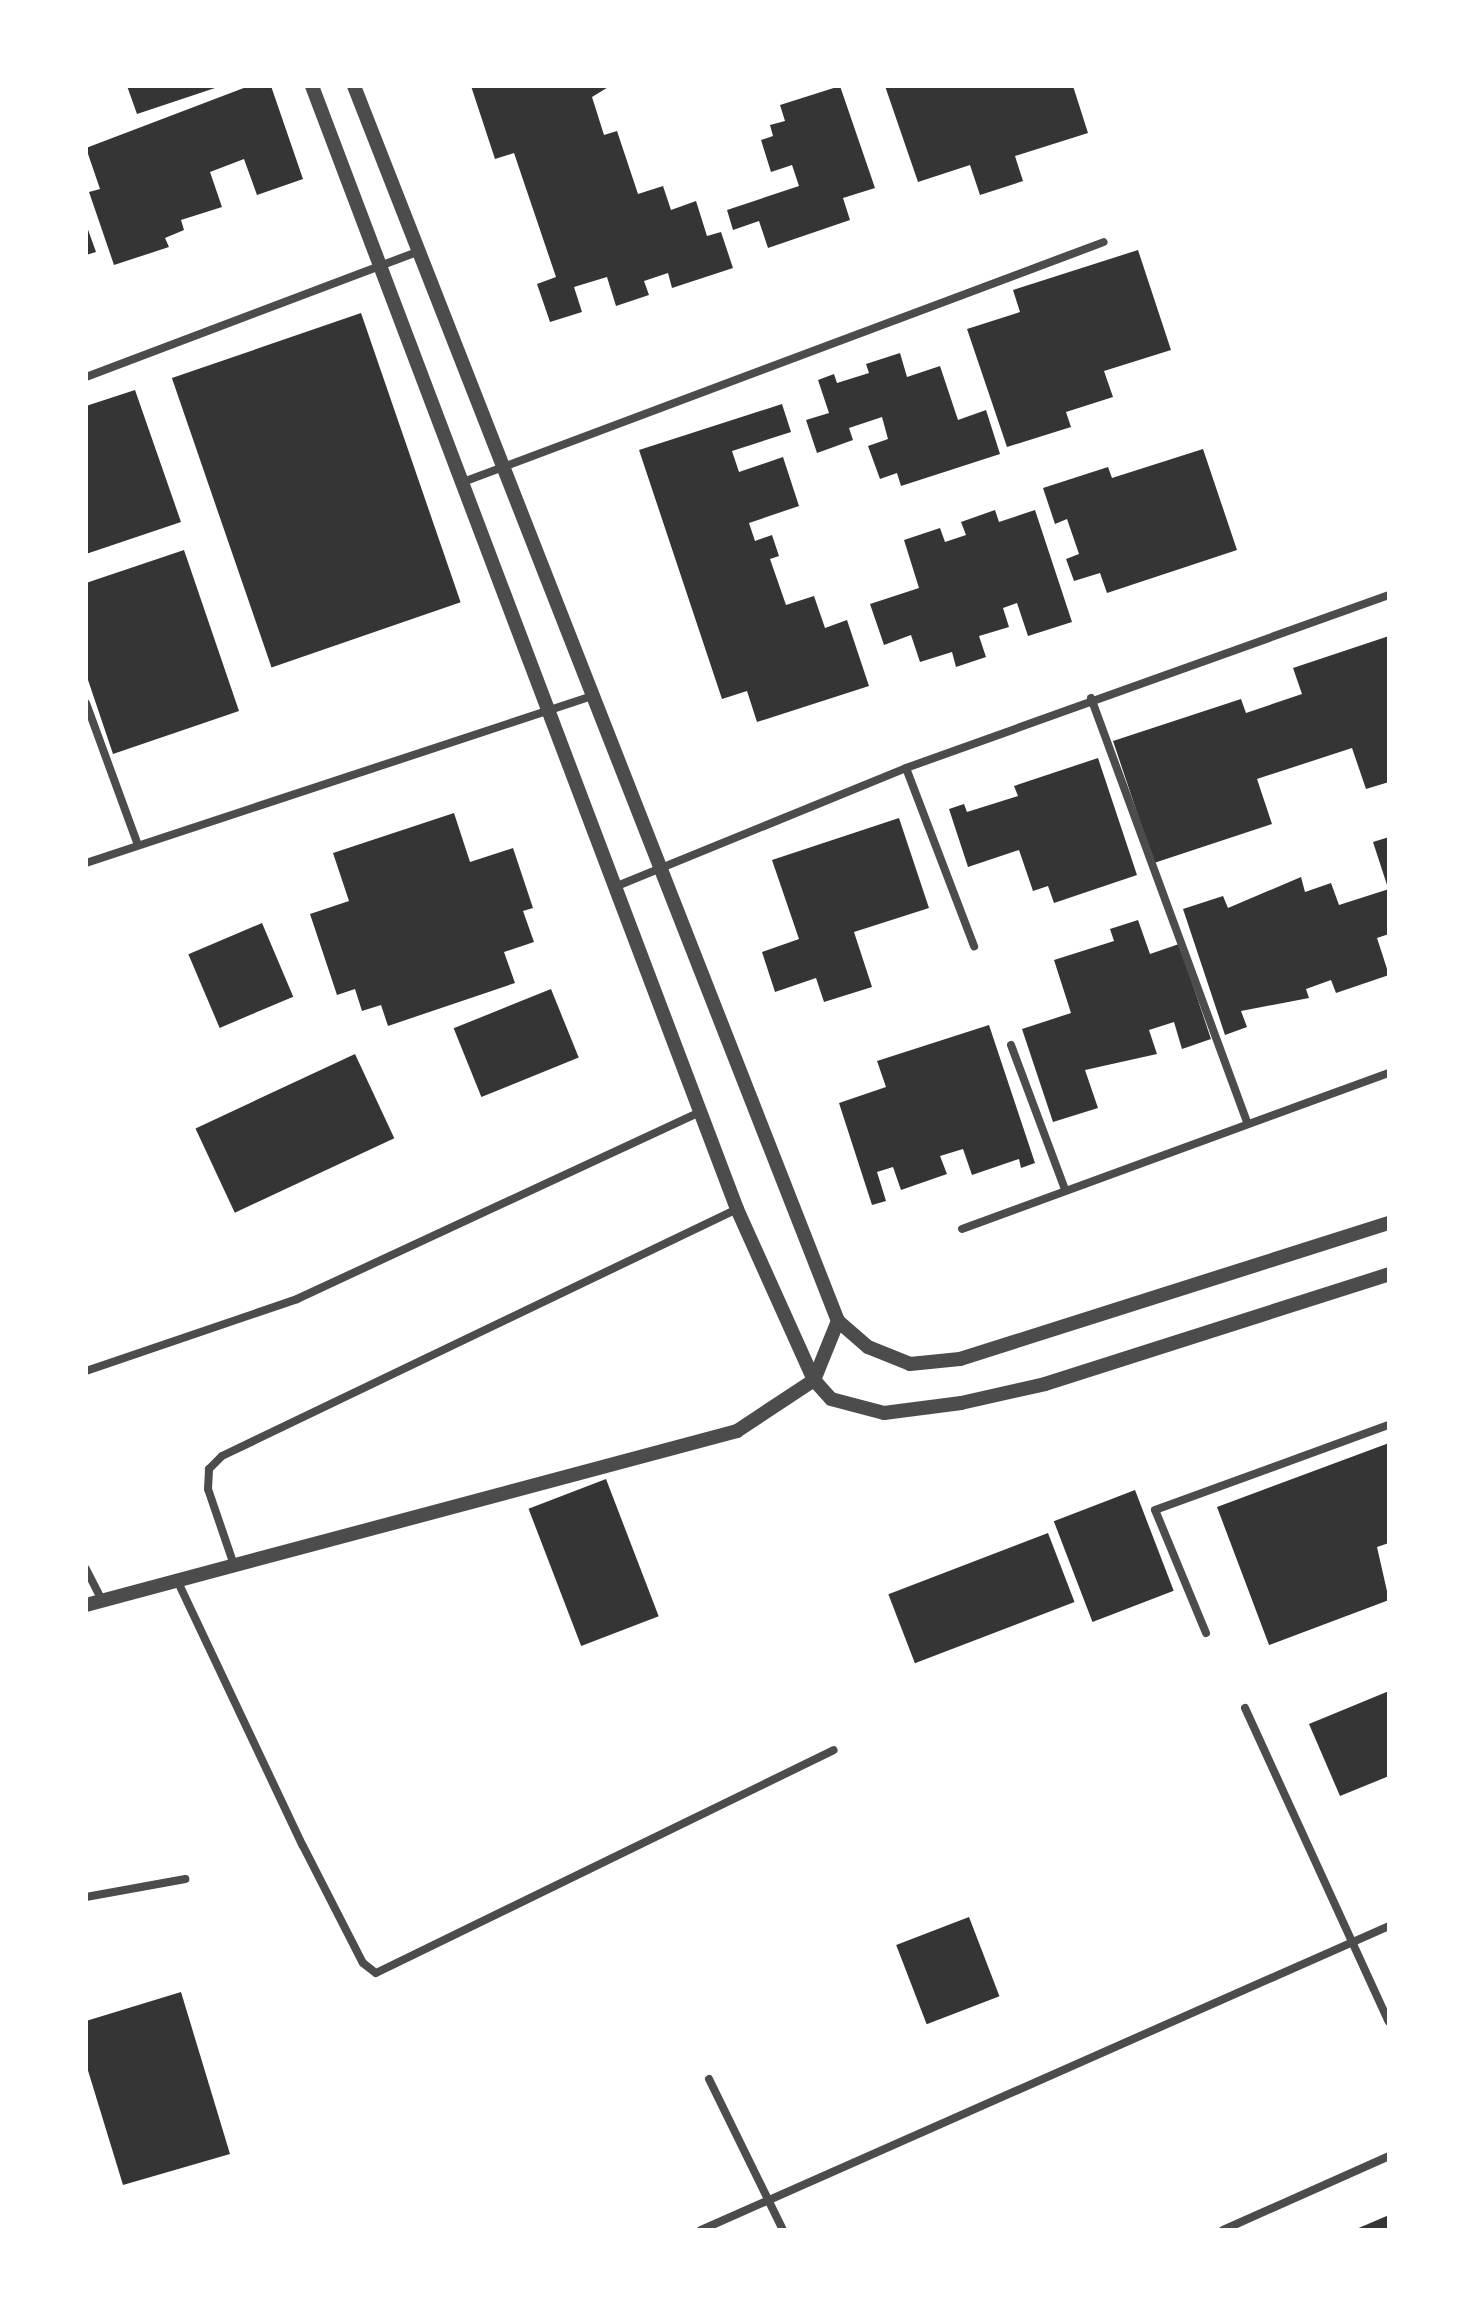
<!DOCTYPE html>
<html>
<head>
<meta charset="utf-8">
<style>
  body { margin:0 }
  #map { position:relative; width:1475px; height:2316px; overflow:hidden; background:#fff; font-family:"Work Sans",sans-serif }
  div>[style] { position:absolute }
  .building>* { inset:0; background:#353535; transform-origin:0 0 }
  .minor>* { height:8px; margin:-4px; padding:0 4px; transform-origin:4px; border-radius:4px; background:#4c4c4c }
  .tertiary>* { height:14px; margin:-7px; padding:0 7px; transform-origin:7px; border-radius:7px; background:#4c4c4c }
  span { translate:-50% -50%; white-space:nowrap; text-align:center; line-height:1.15; -webkit-text-stroke:8px #fff; paint-order:stroke }
  .frame { position:absolute; inset:0; border:88px solid #fff; pointer-events:none }
</style>
</head>
<body>
<div id="map">
  <div class="building">
    <div style="clip-path:polygon(127px 86px,218px 86px,218px 87px,137px 114px)"></div>
    <div style="clip-path:polygon(249px 86px,271px 86px,303px 179px,257px 195px,244px 159px,210px 172px,222px 207px,181px 220px,184px 230px,165px 238px,169px 247px,114px 265px,89px 192px,100px 189px,86px 148px)"></div>
    <div style="clip-path:polygon(471px 86px,610px 86px,592px 97px,604px 135px,617px 131px,638px 194px,663px 186px,671px 210px,696px 201px,707px 236px,721px 232px,733px 268px,672px 288px,668px 273px,644px 281px,649px 295px,616px 306px,607px 277px,574px 287px,582px 312px,550px 322px,537px 284px,556px 277px,514px 153px,495px 159px)"></div>
    <div style="clip-path:polygon(840px 86px,875px 188px,843px 198px,850px 220px,768px 248px,759px 221px,733px 230px,727px 210px,799px 186px,792px 165px,771px 172px,761px 140px,773px 136px,770px 125px,785px 121px,780px 105px)"></div>
    <div style="clip-path:polygon(885px 86px,1073px 86px,1088px 133px,1015px 156px,1023px 181px,980px 195px,970px 165px,918px 182px)"></div>
    <div style="clip-path:polygon(86px 224px,96px 252px,86px 255px)"></div>
    <div style="clip-path:polygon(1138px 250px,1171px 350px,1104px 371px,1113px 397px,1066px 412px,1071px 427px,1007px 447px,967px 329px,1020px 312px,1013px 290px)"></div>
    <div style="left:361px;top:313px;width:306px;height:200px;rotate:71deg"></div>
    <div style="clip-path:polygon(900px 353px,907px 377px,940px 366px,958px 420px,986px 410px,1000px 454px,901px 486px,897px 473px,880px 479px,868px 446px,888px 439px,882px 417px,849px 428px,853px 440px,817px 453px,806px 420px,829px 413px,818px 380px,834px 374px,837px 383px,869px 373px,866px 364px)"></div>
    <div style="clip-path:polygon(135px 390px,181px 522px,86px 554px,86px 406px)"></div>
    <div style="clip-path:polygon(782px 404px,791px 432px,732px 451px,739px 472px,783px 457px,799px 506px,749px 523px,755px 541px,772px 535px,779px 556px,770px 559px,786px 605px,814px 596px,825px 628px,847px 620px,869px 686px,757px 722px,747px 691px,722px 699px,639px 450px)"></div>
    <div style="clip-path:polygon(1203px 449px,1237px 550px,1107px 593px,1100px 573px,1074px 581px,1066px 559px,1079px 554px,1067px 519px,1055px 524px,1043px 488px,1108px 467px,1112px 478px)"></div>
    <div style="clip-path:polygon(995px 510px,999px 522px,1035px 510px,1072px 622px,1028px 636px,1017px 603px,1003px 608px,1009px 627px,979px 636px,986px 657px,956px 667px,952px 652px,920px 662px,911px 635px,884px 645px,870px 604px,919px 588px,904px 540px,940px 528px,945px 542px,966px 535px,961px 522px)"></div>
    <div style="clip-path:polygon(184px 550px,239px 711px,113px 754px,86px 674px,86px 583px)"></div>
    <div style="clip-path:polygon(1389px 636px,1389px 782px,1366px 789px,1352px 748px,1257px 779px,1272px 824px,1154px 863px,1113px 741px,1241px 699px,1246px 713px,1302px 694px,1293px 668px)"></div>
    <div style="clip-path:polygon(1098px 758px,1137px 875px,1054px 903px,1048px 886px,1033px 891px,1019px 850px,968px 867px,949px 809px,964px 804px,967px 812px,1018px 796px,1014px 786px)"></div>
    <div style="clip-path:polygon(454px 813px,470px 862px,513px 848px,533px 908px,523px 911px,534px 942px,504px 952px,515px 983px,388px 1026px,381px 1005px,362px 1011px,355px 989px,337px 995px,310px 914px,349px 901px,333px 853px)"></div>
    <div style="clip-path:polygon(899px 818px,929px 908px,854px 932px,872px 987px,824px 1002px,816px 978px,775px 992px,762px 952px,799px 939px,772px 860px)"></div>
    <div style="clip-path:polygon(1389px 837px,1389px 888px,1388px 888px,1373px 842px)"></div>
    <div style="clip-path:polygon(1301px 877px,1305px 892px,1331px 883px,1339px 905px,1389px 889px,1389px 934px,1377px 938px,1389px 975px,1336px 993px,1331px 980px,1306px 989px,1309px 998px,1241px 1011px,1247px 1027px,1225px 1035px,1183px 909px,1223px 896px,1228px 908px)"></div>
    <div style="clip-path:polygon(1138px 920px,1150px 954px,1179px 944px,1211px 1039px,1182px 1049px,1174px 1022px,1149px 1030px,1157px 1054px,1085px 1070px,1098px 1108px,1053px 1122px,1022px 1029px,1071px 1013px,1054px 960px,1114px 941px,1110px 929px)"></div>
    <div style="left:262px;top:923px;width:80px;height:80px;rotate:67deg"></div>
    <div style="left:551px;top:989px;width:74px;height:105px;rotate:68deg"></div>
    <div style="clip-path:polygon(989px 1025px,1035px 1163px,1021px 1168px,1019px 1159px,972px 1175px,963px 1149px,940px 1156px,947px 1174px,901px 1190px,893px 1167px,877px 1172px,886px 1201px,872px 1205px,839px 1103px,886px 1087px,877px 1061px)"></div>
    <div style="left:355px;top:1054px;width:93px;height:176px;rotate:65deg"></div>
    <div style="clip-path:polygon(1389px 1443px,1389px 1543px,1377px 1547px,1389px 1600px,1269px 1645px,1217px 1507px)"></div>
    <div style="left:606px;top:1479px;width:147px;height:83px;rotate:69deg"></div>
    <div style="left:1135px;top:1490px;width:108px;height:87px;rotate:69deg"></div>
    <div style="left:1048px;top:1533px;width:74px;height:171px;rotate:69deg"></div>
    <div style="clip-path:polygon(1389px 1691px,1389px 1776px,1340px 1796px,1309px 1724px)"></div>
    <div style="left:969px;top:1917px;width:85px;height:78px;rotate:69deg"></div>
    <div style="clip-path:polygon(181px 1992px,230px 2154px,123px 2185px,86px 2064px,86px 2021px)"></div>
    <div style="clip-path:polygon(1389px 2215px,1389px 2230px,1354px 2230px)"></div>
  </div>
  <div class="minor">
    <div style="left:86px;top:377px;width:356px;rotate:-20.7deg"></div>
    <div style="left:463px;top:482px;width:684px;rotate:-20.53deg"></div>
    <div style="left:1091px;top:698px;width:450px;rotate:69.8deg"></div>
    <div style="left:86px;top:703px;width:151px;rotate:69.9deg"></div>
    <div style="left:906px;top:768px;width:191px;rotate:69.1deg"></div>
    <div style="left:86px;top:863px;width:533px;rotate:-18.26deg"></div>
    <div style="left:617px;top:886px;width:312px;rotate:-22.2deg"></div>
    <div style="left:906px;top:768px;width:513px;rotate:-19.71deg"></div>
    <div style="left:1011px;top:1045px;width:152px;rotate:69.5deg"></div>
    <div style="left:962px;top:1229px;width:455px;rotate:-20.1deg"></div>
    <div style="left:86px;top:1371px;width:223px;rotate:-18.8deg"></div>
    <div style="left:297px;top:1299px;width:447px;rotate:-24.9deg"></div>
    <div style="left:234px;top:1565px;width:80px;rotate:-108.9deg"></div>
    <div style="left:208px;top:1489px;width:20px;rotate:-87deg"></div>
    <div style="left:209px;top:1469px;width:18px;rotate:-45deg"></div>
    <div style="left:222px;top:1456px;width:571px;rotate:-25.62deg"></div>
    <div style="left:86px;top:1569px;width:35px;rotate:63deg"></div>
    <div style="left:177px;top:1580px;width:294px;rotate:64.7deg"></div>
    <div style="left:303px;top:1846px;width:131px;rotate:62.9deg"></div>
    <div style="left:363px;top:1963px;width:16px;rotate:38deg"></div>
    <div style="left:376px;top:1973px;width:509px;rotate:-25.96deg"></div>
    <div style="left:1206px;top:1633px;width:133px;rotate:-112.5deg"></div>
    <div style="left:1155px;top:1510px;width:249px;rotate:-20deg"></div>
    <div style="left:1245px;top:1708px;width:345px;rotate:65.4deg"></div>
    <div style="left:86px;top:1897px;width:101px;rotate:-10.3deg"></div>
    <div style="left:709px;top:2079px;width:168px;rotate:63.9deg"></div>
    <div style="left:701px;top:2230px;width:752px;rotate:-23.84deg"></div>
    <div style="left:1223px;top:2230px;width:182px;rotate:-24deg"></div>
  </div>
  <div class="tertiary">
    <div style="left:312px;top:86px;width:1201px;rotate:69.27deg"></div>
    <div style="left:737px;top:1209px;width:188px;rotate:65.8deg"></div>
    <div style="left:814px;top:1380px;width:25px;rotate:48deg"></div>
    <div style="left:831px;top:1399px;width:55px;rotate:14.8deg"></div>
    <div style="left:884px;top:1413px;width:78px;rotate:-7.4deg"></div>
    <div style="left:961px;top:1403px;width:86px;rotate:-12.7deg"></div>
    <div style="left:1045px;top:1384px;width:361px;rotate:-17.7deg"></div>
    <div style="left:354px;top:86px;width:1326px;rotate:68.6deg"></div>
    <div style="left:838px;top:1321px;width:40px;rotate:41deg"></div>
    <div style="left:868px;top:1347px;width:45px;rotate:22deg"></div>
    <div style="left:910px;top:1364px;width:50px;rotate:-5.7deg"></div>
    <div style="left:960px;top:1359px;width:450px;rotate:-17.6deg"></div>
    <div style="left:86px;top:1605px;width:674px;rotate:-14.96deg"></div>
    <div style="left:737px;top:1431px;width:92px;rotate:-33.5deg"></div>
    <div style="left:814px;top:1380px;width:64px;rotate:-67.9deg"></div>
  </div>
  <div class="frame"></div>
</div>
</body>
</html>
